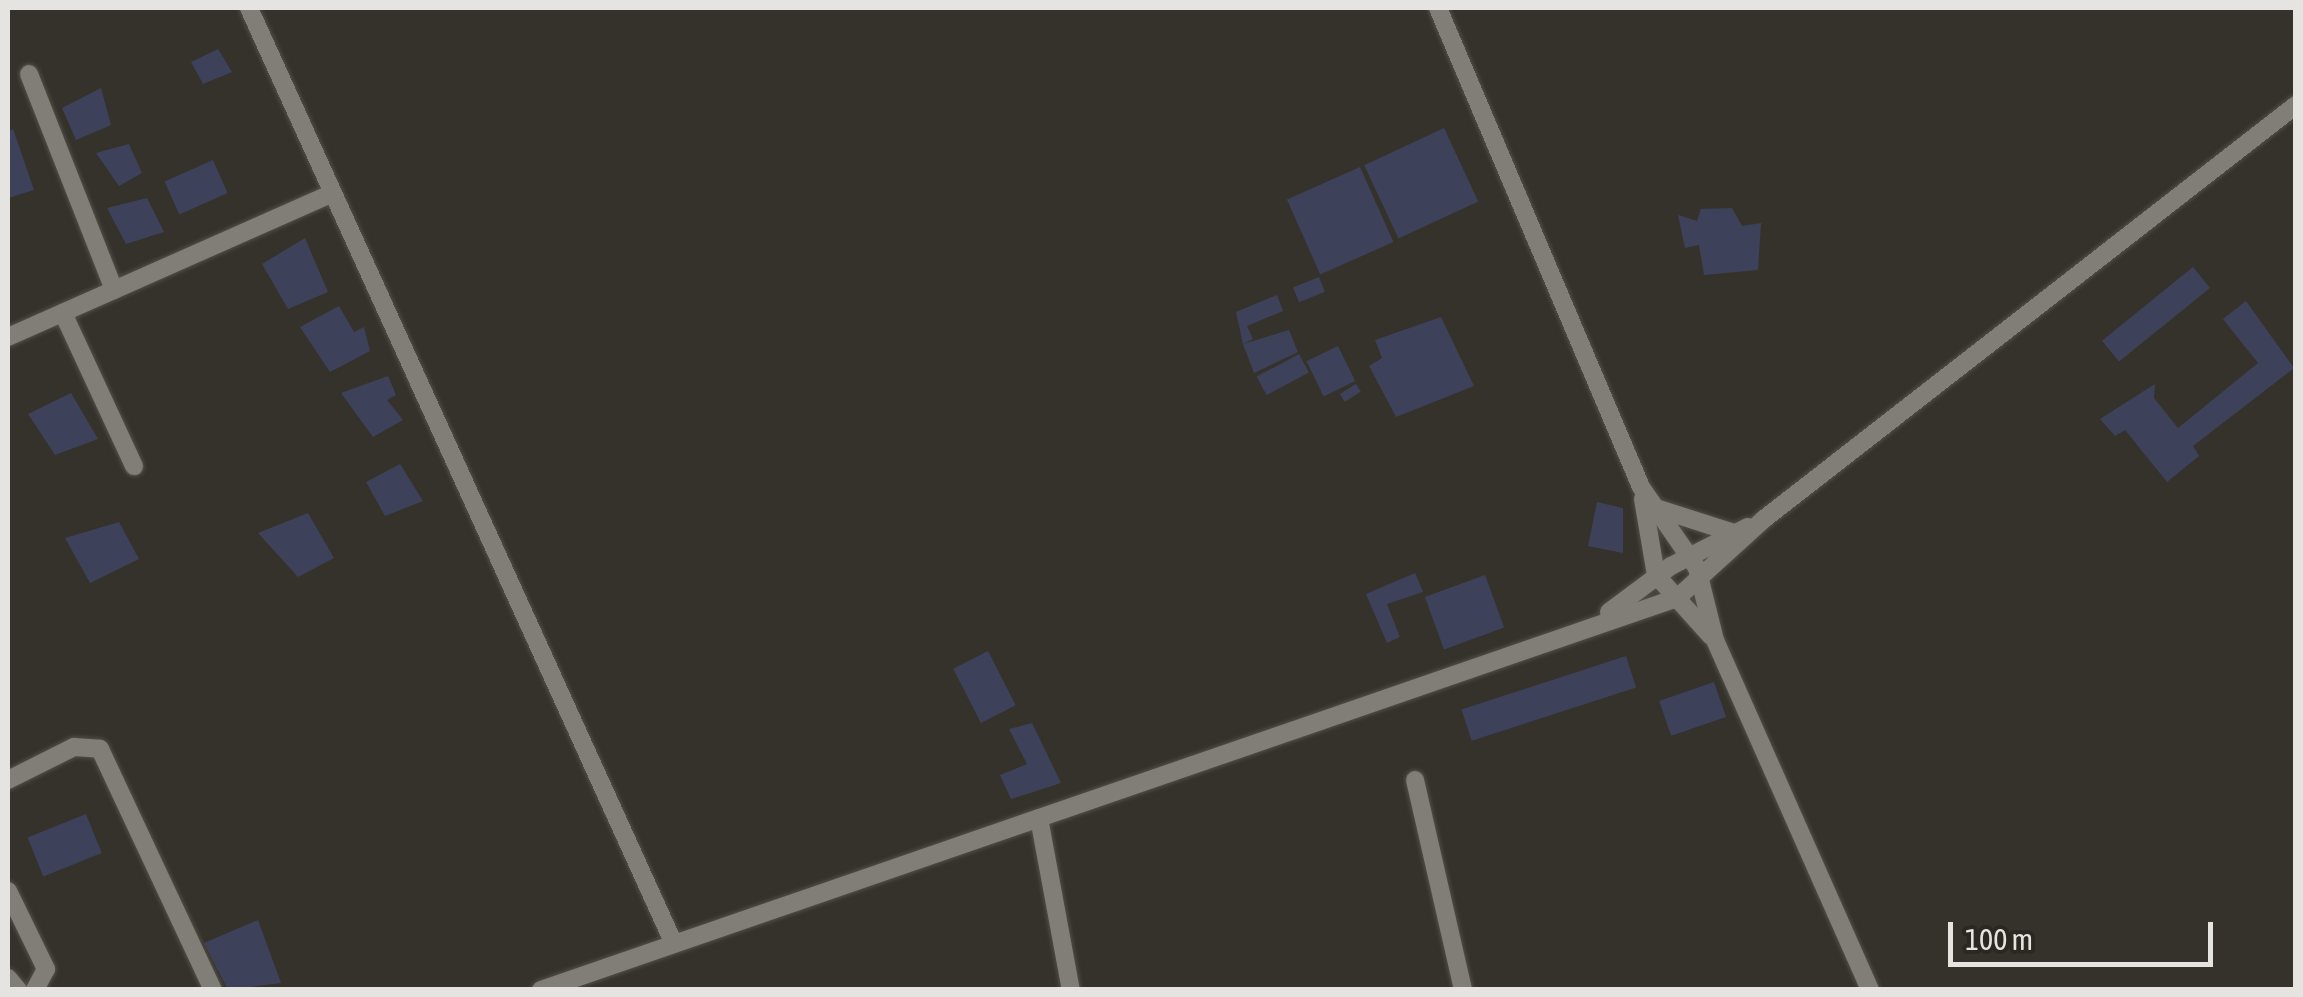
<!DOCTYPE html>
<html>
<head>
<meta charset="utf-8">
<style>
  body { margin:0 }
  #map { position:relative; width:2303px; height:997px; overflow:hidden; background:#35322c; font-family:"Asap Condensed",sans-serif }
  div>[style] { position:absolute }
  .building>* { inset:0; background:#3e415a; transform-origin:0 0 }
  .roads { filter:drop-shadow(0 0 2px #514f49) drop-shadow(0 0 2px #514f49) }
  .minor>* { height:18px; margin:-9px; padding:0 9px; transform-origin:9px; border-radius:9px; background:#817e77 }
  span { translate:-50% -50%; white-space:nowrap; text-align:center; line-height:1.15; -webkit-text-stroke:8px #2b2822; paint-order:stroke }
  .frame { position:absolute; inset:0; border:10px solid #e6e4e1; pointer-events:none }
  .scale { position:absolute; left:1948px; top:922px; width:265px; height:45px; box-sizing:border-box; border:5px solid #e6e4e1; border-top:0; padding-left:12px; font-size:30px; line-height:35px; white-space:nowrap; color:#e6e4e1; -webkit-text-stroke:8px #2b2822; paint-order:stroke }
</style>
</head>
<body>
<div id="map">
  <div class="building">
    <div style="clip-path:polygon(218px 49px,232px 72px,203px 84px,191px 62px)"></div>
    <div style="clip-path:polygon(101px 88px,111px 125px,76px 140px,62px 108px)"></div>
    <div style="left:1444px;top:128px;width:81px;height:88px;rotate:65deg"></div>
    <div style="clip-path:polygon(13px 129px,34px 190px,8px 198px,8px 132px)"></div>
    <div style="clip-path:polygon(129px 144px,142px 173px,119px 186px,96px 153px)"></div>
    <div style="left:213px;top:160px;width:36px;height:53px;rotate:66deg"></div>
    <div style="left:1360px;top:167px;width:82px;height:80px;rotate:66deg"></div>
    <div style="clip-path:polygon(147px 198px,164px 232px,126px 244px,107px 208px)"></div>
    <div style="clip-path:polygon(1732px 208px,1742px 226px,1761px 223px,1758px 270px,1704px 275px,1699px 245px,1685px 248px,1678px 215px,1697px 221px,1701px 209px)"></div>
    <div style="clip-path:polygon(305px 238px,328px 292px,288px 309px,262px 264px)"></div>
    <div style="left:2193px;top:267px;width:27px;height:117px;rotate:51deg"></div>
    <div style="left:1319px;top:277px;width:16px;height:28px;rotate:68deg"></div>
    <div style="clip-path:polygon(1277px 295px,1283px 311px,1247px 326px,1253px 339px,1243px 344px,1236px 312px)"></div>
    <div style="clip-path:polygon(2246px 301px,2294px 368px,2193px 446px,2199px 456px,2167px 482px,2125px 430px,2115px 436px,2100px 419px,2155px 384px,2154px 398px,2178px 428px,2258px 363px,2223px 319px)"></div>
    <div style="clip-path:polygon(339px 306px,354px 332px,364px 327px,370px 351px,330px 372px,300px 327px)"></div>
    <div style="clip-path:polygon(1441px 317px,1474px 386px,1396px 417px,1369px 366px,1382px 358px,1375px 340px)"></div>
    <div style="clip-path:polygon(1289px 330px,1298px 352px,1254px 373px,1243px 344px)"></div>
    <div style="left:1338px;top:346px;width:39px;height:35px;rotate:64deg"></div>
    <div style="left:1299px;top:354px;width:21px;height:48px;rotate:62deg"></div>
    <div style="clip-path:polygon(388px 376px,396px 395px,387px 400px,403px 420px,373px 437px,341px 393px)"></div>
    <div style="left:1356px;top:384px;width:9px;height:19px;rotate:58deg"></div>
    <div style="clip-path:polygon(71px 393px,98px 439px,55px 455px,28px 414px)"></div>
    <div style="clip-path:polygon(400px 464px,423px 501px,385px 516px,366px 482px)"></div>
    <div style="clip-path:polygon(1597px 502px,1623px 508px,1623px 553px,1588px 546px)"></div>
    <div style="clip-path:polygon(308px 513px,334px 558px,298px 577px,258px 533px)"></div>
    <div style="clip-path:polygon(119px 522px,139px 559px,90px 583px,65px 538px)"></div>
    <div style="clip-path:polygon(1415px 573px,1423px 592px,1387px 604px,1400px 637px,1387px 643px,1366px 594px)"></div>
    <div style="left:1485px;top:575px;width:56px;height:64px;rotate:70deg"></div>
    <div style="left:988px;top:651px;width:61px;height:39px;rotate:63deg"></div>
    <div style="left:1626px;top:656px;width:33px;height:173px;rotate:72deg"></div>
    <div style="left:1714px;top:682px;width:37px;height:58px;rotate:71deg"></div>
    <div style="clip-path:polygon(1032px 723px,1061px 783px,1011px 799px,1000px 775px,1027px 764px,1009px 729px)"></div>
    <div style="left:86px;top:814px;width:42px;height:63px;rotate:68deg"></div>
    <div style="clip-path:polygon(258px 920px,281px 983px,228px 990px,204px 943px)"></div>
  </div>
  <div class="roads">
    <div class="minor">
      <div style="left:249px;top:8px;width:1026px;rotate:65.58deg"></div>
      <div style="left:1438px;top:8px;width:520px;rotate:67.03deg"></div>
      <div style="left:1641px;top:487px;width:98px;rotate:55.3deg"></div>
      <div style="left:1697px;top:568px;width:74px;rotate:76deg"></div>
      <div style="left:1715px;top:640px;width:383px;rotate:66.1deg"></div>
      <div style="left:29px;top:74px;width:232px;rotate:68.5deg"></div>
      <div style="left:63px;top:313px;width:169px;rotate:65.1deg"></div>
      <div style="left:8px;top:337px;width:355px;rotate:-23.9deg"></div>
      <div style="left:1643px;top:499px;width:77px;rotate:80.3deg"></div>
      <div style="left:1656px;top:575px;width:82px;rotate:48deg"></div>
      <div style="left:1653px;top:507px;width:82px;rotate:17.8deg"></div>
      <div style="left:1609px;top:612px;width:77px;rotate:-36.6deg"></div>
      <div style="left:1671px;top:566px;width:86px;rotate:-26.9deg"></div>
      <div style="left:8px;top:780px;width:74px;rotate:-26.6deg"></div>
      <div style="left:74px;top:747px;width:26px;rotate:4deg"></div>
      <div style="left:100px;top:749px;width:266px;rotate:64.9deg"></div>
      <div style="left:1415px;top:780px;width:215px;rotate:77.1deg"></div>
      <div style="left:1039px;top:818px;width:175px;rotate:79.5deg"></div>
      <div style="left:8px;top:891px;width:87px;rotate:64deg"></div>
      <div style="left:46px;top:969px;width:24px;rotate:118deg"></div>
      <div style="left:8px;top:978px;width:16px;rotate:50deg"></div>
      <div style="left:541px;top:990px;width:1202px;rotate:-19.04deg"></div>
      <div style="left:1677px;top:598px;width:118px;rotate:-42.2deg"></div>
      <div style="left:1764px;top:519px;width:674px;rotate:-37.89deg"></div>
    </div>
  </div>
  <div class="frame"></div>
  <div class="scale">100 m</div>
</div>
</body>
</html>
